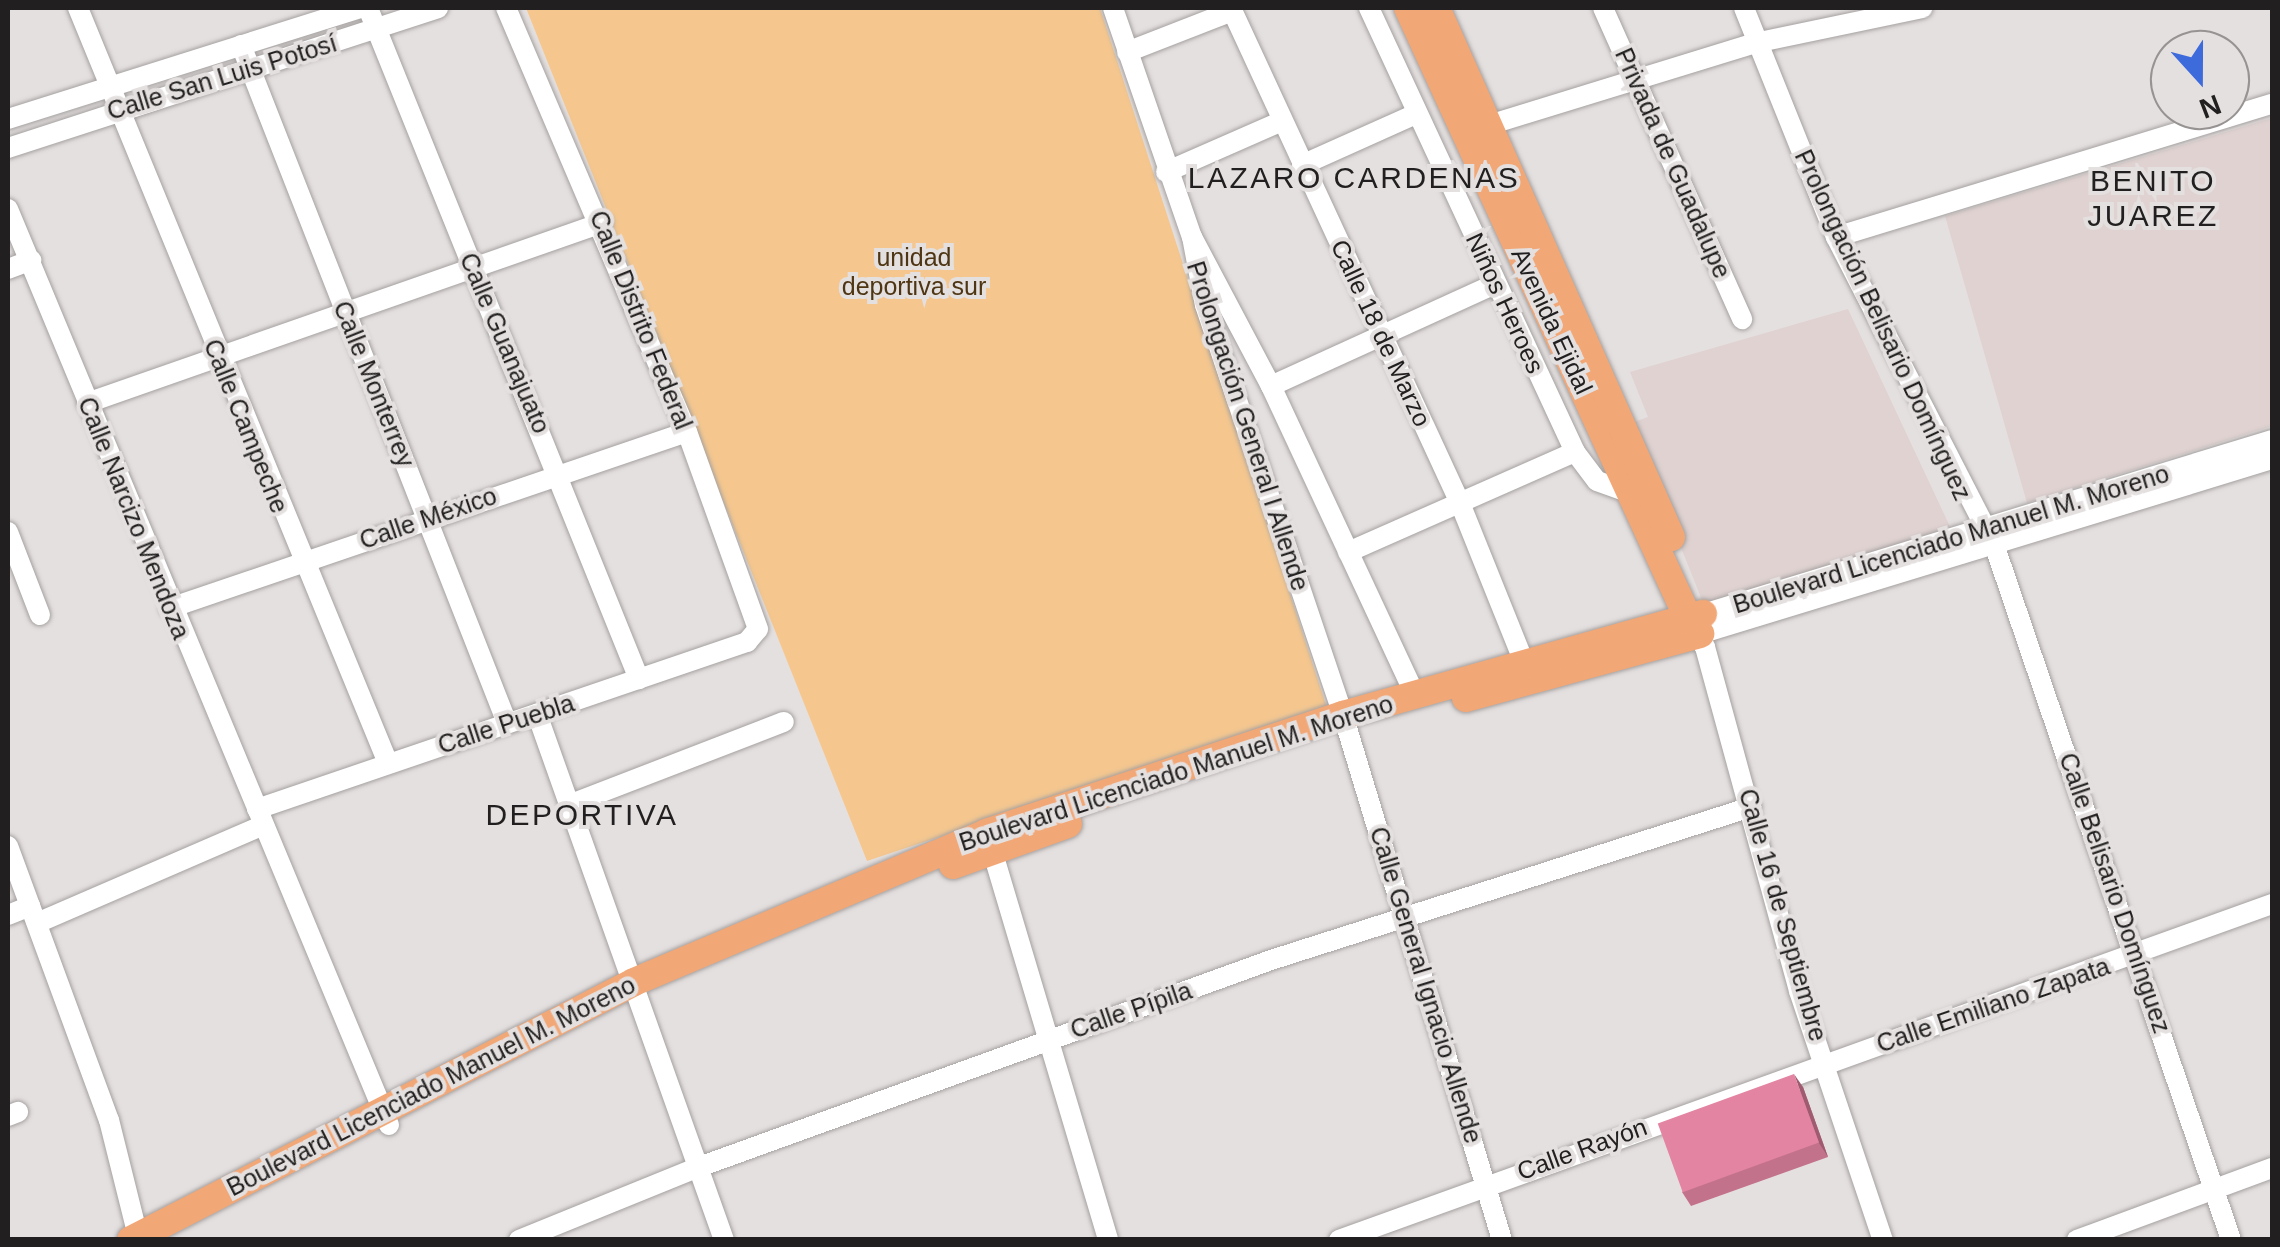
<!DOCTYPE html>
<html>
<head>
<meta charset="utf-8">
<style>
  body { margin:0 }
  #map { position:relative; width:2280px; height:1247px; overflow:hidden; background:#e5e0e0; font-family:Helvetica,sans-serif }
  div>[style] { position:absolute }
  .built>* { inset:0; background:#dfd2d1 }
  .green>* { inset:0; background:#f5c78f }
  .roads { filter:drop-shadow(0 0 2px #a5a1a0) drop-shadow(0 0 2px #a5a1a0) }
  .minor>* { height:20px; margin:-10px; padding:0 10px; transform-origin:10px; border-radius:10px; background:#fff }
  .major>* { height:28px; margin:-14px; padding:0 14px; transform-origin:14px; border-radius:14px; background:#f2a777 }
  .wall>* { inset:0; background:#c3728b }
  .shaded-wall>* { inset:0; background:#9f5c71 }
  .building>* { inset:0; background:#e384a2; transform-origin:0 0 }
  span { translate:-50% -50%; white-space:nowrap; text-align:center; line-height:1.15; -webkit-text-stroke:8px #e5e0e0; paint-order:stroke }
  .street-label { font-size:25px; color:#211f1f }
  .park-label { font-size:25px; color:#4e3513 }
  .quarter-label { font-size:30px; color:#211f1f; letter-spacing:2.5px }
  .frame { position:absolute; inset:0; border:10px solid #211f1f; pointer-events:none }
  .north { position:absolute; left:2150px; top:30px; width:100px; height:100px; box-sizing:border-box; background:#e5e0e0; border:2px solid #979393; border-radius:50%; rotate:159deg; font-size:28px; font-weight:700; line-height:40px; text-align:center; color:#211f1f }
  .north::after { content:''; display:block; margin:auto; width:35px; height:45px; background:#3e6bdc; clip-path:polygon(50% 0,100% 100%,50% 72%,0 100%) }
</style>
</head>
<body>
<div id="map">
  <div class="built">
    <div style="clip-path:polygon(2272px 118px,2272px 426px,2027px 503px,1945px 216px)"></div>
    <div style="clip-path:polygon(1848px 309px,1953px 533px,1706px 610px,1631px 423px,1648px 417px,1630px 372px)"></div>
  </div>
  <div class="green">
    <div style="clip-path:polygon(526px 8px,1100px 8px,1327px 708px,867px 861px)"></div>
  </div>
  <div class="roads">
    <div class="minor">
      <div style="left:78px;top:8px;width:816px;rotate:67.68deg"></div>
      <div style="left:368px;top:8px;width:724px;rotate:68.01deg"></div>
      <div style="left:1113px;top:8px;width:242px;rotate:71deg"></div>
      <div style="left:1192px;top:237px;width:69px;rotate:79.2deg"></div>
      <div style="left:1205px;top:305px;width:433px;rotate:71.4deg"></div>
      <div style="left:1343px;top:715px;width:549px;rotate:73.15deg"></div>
      <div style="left:1231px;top:8px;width:545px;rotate:65.17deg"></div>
      <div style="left:1460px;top:503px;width:171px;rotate:68.1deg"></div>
      <div style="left:1369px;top:8px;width:489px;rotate:65.1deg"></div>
      <div style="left:1575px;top:452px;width:36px;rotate:53deg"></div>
      <div style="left:1597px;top:481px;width:41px;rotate:19.7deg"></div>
      <div style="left:1603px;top:8px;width:341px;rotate:65.9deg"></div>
      <div style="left:1744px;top:8px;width:247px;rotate:68.1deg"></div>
      <div style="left:1836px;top:237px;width:348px;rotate:62.8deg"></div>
      <div style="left:1995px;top:547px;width:732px;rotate:71.19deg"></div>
      <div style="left:241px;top:45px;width:728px;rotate:68.58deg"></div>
      <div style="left:1127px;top:52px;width:113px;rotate:-21.3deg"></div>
      <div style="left:8px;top:119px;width:368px;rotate:-17.5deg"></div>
      <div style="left:1492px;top:124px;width:275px;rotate:-17.1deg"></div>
      <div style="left:1755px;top:43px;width:171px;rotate:-11.8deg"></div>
      <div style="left:8px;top:148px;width:452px;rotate:-18deg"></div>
      <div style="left:1302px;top:165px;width:125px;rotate:-24.1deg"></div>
      <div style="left:1166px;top:172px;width:124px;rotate:-23.7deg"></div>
      <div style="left:8px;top:209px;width:992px;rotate:67.42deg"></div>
      <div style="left:1192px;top:237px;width:169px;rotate:62.1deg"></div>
      <div style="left:1271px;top:386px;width:339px;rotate:65deg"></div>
      <div style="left:1836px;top:237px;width:456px;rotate:-17deg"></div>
      <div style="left:8px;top:269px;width:25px;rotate:-21deg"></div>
      <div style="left:1271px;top:386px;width:246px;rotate:-24.5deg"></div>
      <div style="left:87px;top:403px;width:546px;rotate:-19.27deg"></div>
      <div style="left:8px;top:532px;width:89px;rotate:68.9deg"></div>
      <div style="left:1348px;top:552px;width:248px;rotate:-23.8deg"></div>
      <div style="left:170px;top:608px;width:546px;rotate:-18.8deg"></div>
      <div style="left:1703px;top:614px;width:595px;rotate:-17deg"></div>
      <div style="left:1703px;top:633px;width:595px;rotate:-17deg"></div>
      <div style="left:1696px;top:635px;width:15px;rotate:53deg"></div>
      <div style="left:1705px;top:647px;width:357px;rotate:74.7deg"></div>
      <div style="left:1799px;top:991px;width:263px;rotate:71.4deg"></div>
      <div style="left:537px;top:714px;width:558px;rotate:70.43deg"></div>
      <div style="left:571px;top:804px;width:228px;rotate:-21.1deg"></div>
      <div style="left:257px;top:809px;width:518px;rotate:-18.82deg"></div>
      <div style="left:747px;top:642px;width:17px;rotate:-50deg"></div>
      <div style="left:758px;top:629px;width:209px;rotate:-109.8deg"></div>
      <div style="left:687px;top:432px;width:461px;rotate:-113.1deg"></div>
      <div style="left:989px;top:840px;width:417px;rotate:73.4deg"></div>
      <div style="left:8px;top:846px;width:292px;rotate:69.8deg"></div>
      <div style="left:109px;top:1120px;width:124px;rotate:76deg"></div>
      <div style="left:8px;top:915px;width:24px;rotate:-22deg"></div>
      <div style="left:37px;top:923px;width:246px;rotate:-23.4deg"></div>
      <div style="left:8px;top:1116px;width:11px;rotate:-22deg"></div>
      <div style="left:519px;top:1240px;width:194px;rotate:-22.1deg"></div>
      <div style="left:699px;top:1167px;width:608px;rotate:-19.89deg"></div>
      <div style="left:1271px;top:960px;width:504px;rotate:-17.68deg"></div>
      <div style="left:1339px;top:1240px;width:992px;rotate:-19.81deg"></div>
      <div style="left:2077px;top:1240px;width:208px;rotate:-20.3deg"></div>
    </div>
    <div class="major">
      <div style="left:1408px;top:8px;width:688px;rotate:65.34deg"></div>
      <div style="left:1436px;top:8px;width:579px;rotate:66.05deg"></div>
      <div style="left:1466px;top:698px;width:243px;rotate:-15.3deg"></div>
      <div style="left:953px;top:865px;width:122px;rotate:-19.6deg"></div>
      <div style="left:131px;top:1240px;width:565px;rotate:-27.15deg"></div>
      <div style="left:634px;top:982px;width:382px;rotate:-22.9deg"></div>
      <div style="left:986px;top:833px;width:376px;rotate:-18.3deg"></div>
      <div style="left:1343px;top:715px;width:374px;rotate:-15.7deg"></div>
    </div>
  </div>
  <div class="wall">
    <div style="clip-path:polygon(1803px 1087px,1828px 1157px,1691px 1206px,1682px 1192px)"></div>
  </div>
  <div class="shaded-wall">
    <div style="clip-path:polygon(1794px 1074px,1803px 1087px,1828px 1157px,1819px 1143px)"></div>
  </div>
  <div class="building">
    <div style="left:1794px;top:1074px;width:73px;height:145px;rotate:70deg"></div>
  </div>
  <div class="street-label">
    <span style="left:222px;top:77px;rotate:-17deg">Calle San Luis Potosí</span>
    <span style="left:1673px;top:163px;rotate:66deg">Privada de Guadalupe</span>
    <span style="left:1505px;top:303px;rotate:65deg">Niños Heroes</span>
    <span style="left:641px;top:320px;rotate:68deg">Calle Distrito Federal</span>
    <span style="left:1552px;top:321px;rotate:65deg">Avenida Ejidal</span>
    <span style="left:1883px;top:325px;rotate:65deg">Prolongación Belisario Domínguez</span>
    <span style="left:1381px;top:333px;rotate:65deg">Calle 18 de Marzo</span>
    <span style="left:505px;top:343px;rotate:67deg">Calle Guanajuato</span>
    <span style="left:374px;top:384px;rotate:68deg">Calle Monterrey</span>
    <span style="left:246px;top:426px;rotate:68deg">Calle Campeche</span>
    <span style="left:1248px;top:426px;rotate:72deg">Prolongación General I Allende</span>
    <span style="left:134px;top:518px;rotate:68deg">Calle Narcizo Mendoza</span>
    <span style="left:428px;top:518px;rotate:-19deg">Calle México</span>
    <span style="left:1951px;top:539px;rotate:-17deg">Boulevard Licenciado Manuel M. Moreno</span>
    <span style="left:506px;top:724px;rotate:-18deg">Calle Puebla</span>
    <span style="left:1176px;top:773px;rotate:-18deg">Boulevard Licenciado Manuel M. Moreno</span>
    <span style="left:2115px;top:893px;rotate:71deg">Calle Belisario Domínguez</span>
    <span style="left:1783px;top:915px;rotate:74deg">Calle 16 de Septiembre</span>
    <span style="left:1426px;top:985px;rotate:73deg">Calle General Ignacio Allende</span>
    <span style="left:1993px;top:1005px;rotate:-19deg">Calle Emiliano Zapata</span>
    <span style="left:1131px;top:1010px;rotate:-19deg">Calle Pípila</span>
    <span style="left:431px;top:1086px;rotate:-27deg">Boulevard Licenciado Manuel M. Moreno</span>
    <span style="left:1582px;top:1149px;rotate:-20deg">Calle Rayón</span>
  </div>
  <div class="park-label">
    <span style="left:914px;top:272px">unidad<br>deportiva sur</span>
  </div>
  <div class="quarter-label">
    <span style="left:1354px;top:178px">LAZARO CARDENAS</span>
    <span style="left:2153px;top:198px">BENITO<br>JUAREZ</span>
    <span style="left:582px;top:815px">DEPORTIVA</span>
  </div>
  <div class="frame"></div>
  <div class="north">N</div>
</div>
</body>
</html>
